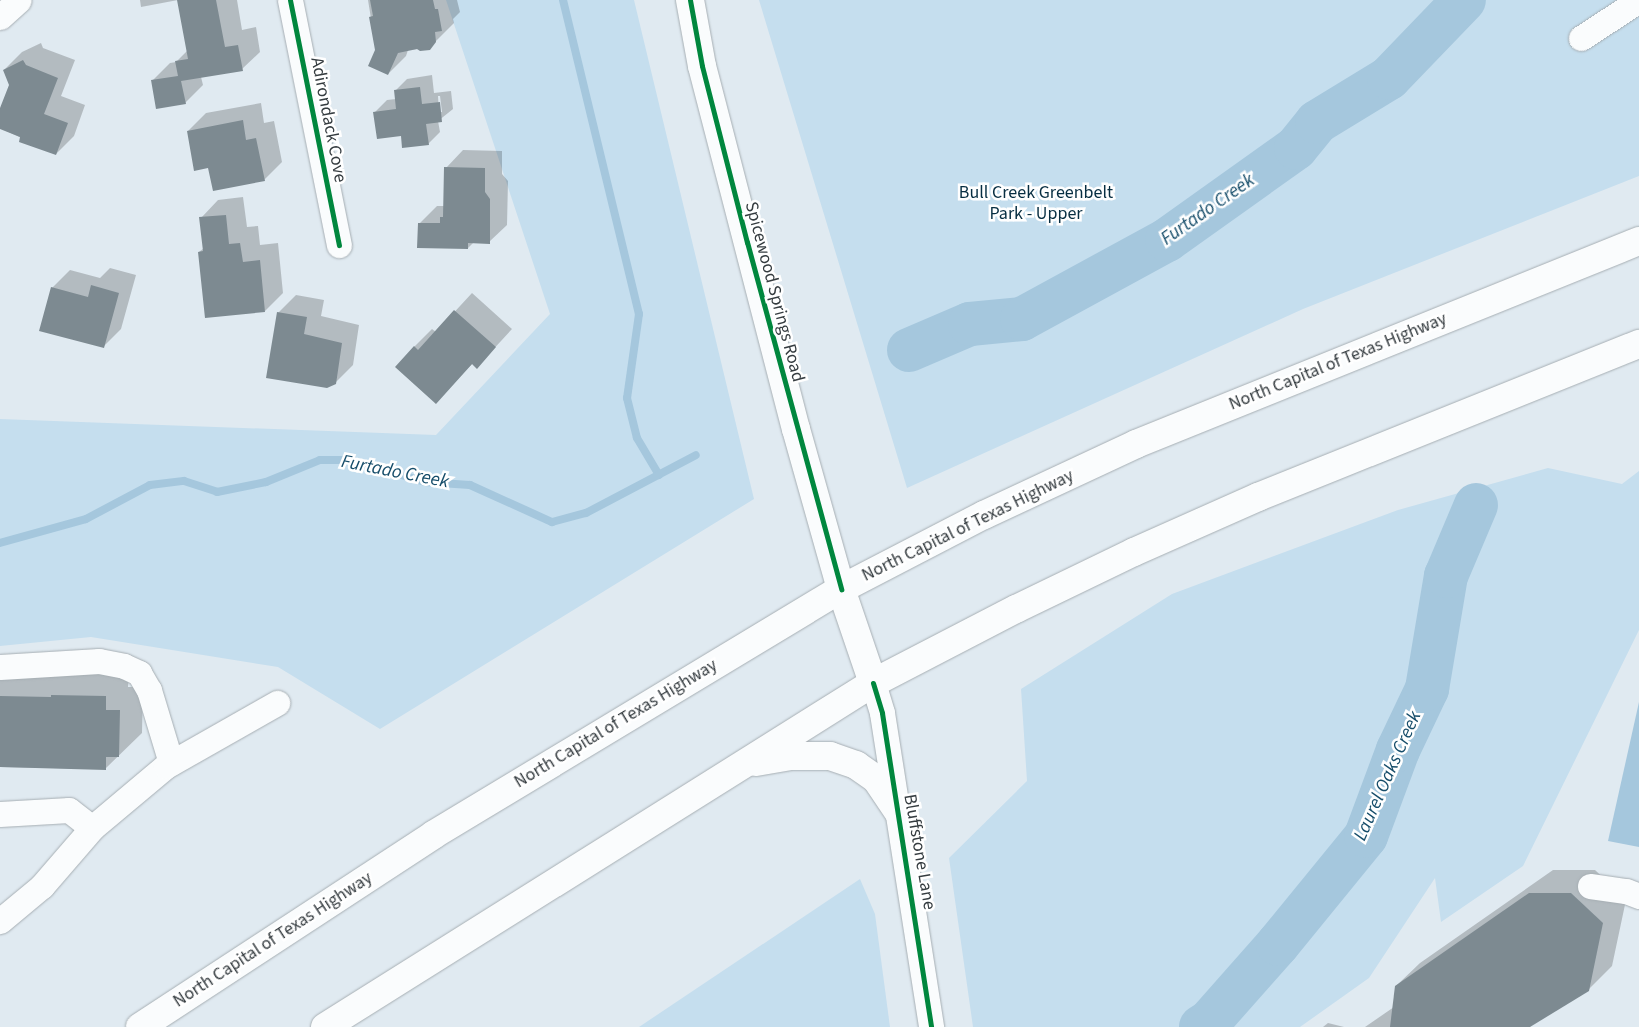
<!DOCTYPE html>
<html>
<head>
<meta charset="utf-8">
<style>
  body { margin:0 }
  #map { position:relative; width:1639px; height:1027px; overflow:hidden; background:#e0eaf1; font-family:"Source Sans 3",sans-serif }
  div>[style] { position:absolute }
  .green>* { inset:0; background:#c5deee }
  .water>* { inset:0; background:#a5c7dd }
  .shadow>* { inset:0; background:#0003 }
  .stream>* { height:8px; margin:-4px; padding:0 4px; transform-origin:4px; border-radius:4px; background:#a5c7dd }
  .river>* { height:44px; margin:-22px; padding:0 22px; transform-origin:22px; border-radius:22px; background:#a5c7dd }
  .building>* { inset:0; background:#7d8a91 }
  .roads { filter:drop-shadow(0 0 1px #a6aeb3) drop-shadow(0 0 1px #a6aeb3) }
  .minor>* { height:25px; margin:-12.5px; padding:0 12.5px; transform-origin:12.5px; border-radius:12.5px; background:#fafcfd }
  .major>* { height:28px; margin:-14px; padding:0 14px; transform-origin:14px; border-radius:14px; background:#fafcfd }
  .highway>* { height:28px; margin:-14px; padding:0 14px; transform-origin:14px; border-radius:14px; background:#fafcfd }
  .cycleway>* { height:5px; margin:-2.5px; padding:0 2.5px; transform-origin:2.5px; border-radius:2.5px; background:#00873e }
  span { translate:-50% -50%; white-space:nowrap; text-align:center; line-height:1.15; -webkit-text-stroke:5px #fff; paint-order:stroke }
  .street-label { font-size:18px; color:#353c40 }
  .park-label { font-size:18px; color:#072e42 }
  .water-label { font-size:19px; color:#164d6a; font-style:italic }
</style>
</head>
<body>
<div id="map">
  <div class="green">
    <div style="clip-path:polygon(446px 0,634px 0,754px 499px,380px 729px,278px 667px,91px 637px,0 646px,0 419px,436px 435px,550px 314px)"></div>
    <div style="clip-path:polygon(759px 0,1639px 0,1639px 176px,1303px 309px,907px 488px)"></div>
    <div style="clip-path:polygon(1548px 468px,1622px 484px,1639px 471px,1639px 630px,1523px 866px,1441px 922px,1435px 878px,1369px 978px,1300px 1027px,973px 1027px,949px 858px,1027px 781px,1021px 689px,1172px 594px,1398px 510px)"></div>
    <div style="clip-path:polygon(860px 879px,875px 914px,890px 1027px,639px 1027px)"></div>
  </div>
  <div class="water">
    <div style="clip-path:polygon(1639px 702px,1639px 847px,1608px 841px)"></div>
  </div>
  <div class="shadow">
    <div style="clip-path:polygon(140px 0,178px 0,141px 7px)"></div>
    <div style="clip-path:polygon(179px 0,237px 0,242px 30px,256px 27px,260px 52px,242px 69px,201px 77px,203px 85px,185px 103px,152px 81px,170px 63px,176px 62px,188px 50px)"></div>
    <div style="clip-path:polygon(368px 0,457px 0,460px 12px,453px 19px,454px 23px,429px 48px,408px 50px,406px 56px,388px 74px,376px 50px)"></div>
    <div style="clip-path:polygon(41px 43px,43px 48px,75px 60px,61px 96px,85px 105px,74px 136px,56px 154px,0 128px,0 112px,10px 85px,4px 70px,22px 52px)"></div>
    <div style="clip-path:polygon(evenodd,432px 75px,434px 93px,451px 91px,453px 109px,438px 121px,440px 132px,428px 144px,402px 135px,375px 112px,387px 100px,396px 99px,395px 91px,407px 79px,432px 75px,438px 96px,440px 96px,442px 112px,439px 112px,438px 96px)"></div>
    <div style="clip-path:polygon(261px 103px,264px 123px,274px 121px,282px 162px,264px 180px,188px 131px,206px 113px)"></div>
    <div style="clip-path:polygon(463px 150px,502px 151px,502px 174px,508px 181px,507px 225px,489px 242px,474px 242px,468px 248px,419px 224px,437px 206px,445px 206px,446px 168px)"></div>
    <div style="clip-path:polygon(243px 197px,247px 227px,258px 226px,260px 245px,278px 243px,283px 293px,265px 311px,199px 252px,204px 248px,201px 218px,218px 200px)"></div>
    <div style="clip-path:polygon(110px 268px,136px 275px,121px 329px,103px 347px,52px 288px,70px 270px,100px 278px)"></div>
    <div style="clip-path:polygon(472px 293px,512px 329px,477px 367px,473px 363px,436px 402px,414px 347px,432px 329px,436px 332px)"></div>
    <div style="clip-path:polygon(296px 295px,324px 300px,321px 316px,359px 325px,353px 365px,335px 383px,278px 313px)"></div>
    <div style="clip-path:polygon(0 672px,129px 674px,128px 687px,143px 687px,142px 733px,105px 769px,0 767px)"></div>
    <div style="clip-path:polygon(1553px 870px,1595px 870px,1626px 900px,1612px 966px,1588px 990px,1527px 1027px,1365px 1027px,1394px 1007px,1396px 986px,1420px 963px)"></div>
    <div style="clip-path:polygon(1328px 1023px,1344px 1027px,1323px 1027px)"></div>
  </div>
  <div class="stream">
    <div style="left:563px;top:0;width:323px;rotate:76.4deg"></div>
    <div style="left:639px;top:314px;width:85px;rotate:98.1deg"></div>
    <div style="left:627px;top:398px;width:41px;rotate:76deg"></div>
    <div style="left:637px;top:438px;width:43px;rotate:59.3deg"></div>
    <div style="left:0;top:543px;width:89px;rotate:-15.6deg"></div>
    <div style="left:86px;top:519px;width:72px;rotate:-28deg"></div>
    <div style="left:150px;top:485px;width:34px;rotate:-7deg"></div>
    <div style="left:184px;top:481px;width:35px;rotate:18deg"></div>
    <div style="left:217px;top:492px;width:50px;rotate:-11.5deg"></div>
    <div style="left:266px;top:482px;width:58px;rotate:-22.2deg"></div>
    <div style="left:320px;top:460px;width:30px"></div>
    <div style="left:350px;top:460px;width:78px;rotate:16.3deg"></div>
    <div style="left:425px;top:482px;width:45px;rotate:3.8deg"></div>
    <div style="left:470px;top:485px;width:90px;rotate:24.3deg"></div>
    <div style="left:552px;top:522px;width:35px;rotate:-15deg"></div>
    <div style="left:586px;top:513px;width:124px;rotate:-27.8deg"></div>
  </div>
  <div class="river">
    <div style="left:909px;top:350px;width:66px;rotate:-23.1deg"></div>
    <div style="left:970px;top:324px;width:52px;rotate:-5.5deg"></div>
    <div style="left:1022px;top:319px;width:165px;rotate:-28.6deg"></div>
    <div style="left:1167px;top:240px;width:158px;rotate:-35.5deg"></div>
    <div style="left:1296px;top:148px;width:33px;rotate:-51deg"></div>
    <div style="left:1317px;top:122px;width:84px;rotate:-31.4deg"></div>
    <div style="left:1389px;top:78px;width:108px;rotate:-46.1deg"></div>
    <div style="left:1201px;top:1027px;width:9px;rotate:-32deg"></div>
    <div style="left:1209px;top:1022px;width:104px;rotate:-48.5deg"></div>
    <div style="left:1278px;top:944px;width:139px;rotate:-50.8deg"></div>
    <div style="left:1366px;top:836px;width:92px;rotate:-69.6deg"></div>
    <div style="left:1398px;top:750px;width:68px;rotate:-64.6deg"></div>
    <div style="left:1427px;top:689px;width:115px;rotate:-80.5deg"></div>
    <div style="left:1446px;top:576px;width:77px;rotate:-67.1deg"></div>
  </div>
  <div class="building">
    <div style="clip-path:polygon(177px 0,216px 0,225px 47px,238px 45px,243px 71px,181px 81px,186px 104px,156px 109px,151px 80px,178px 76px,175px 61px,188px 59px)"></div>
    <div style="clip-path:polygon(370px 0,433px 0,435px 9px,438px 9px,442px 31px,435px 32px,436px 42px,430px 50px,420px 51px,417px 49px,398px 53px,388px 75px,368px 66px,375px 50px,369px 17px,373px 16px)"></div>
    <div style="clip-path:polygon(23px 60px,26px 65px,58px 78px,44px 114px,68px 123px,56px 155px,19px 142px,20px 137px,0 129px,0 108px,9px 85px,3px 70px)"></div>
    <div style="clip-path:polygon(420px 87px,422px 104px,440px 102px,442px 122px,426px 124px,429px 145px,402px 148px,401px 136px,377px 139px,373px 112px,396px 109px,394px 90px)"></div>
    <div style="clip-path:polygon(243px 120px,246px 140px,256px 138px,265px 181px,213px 191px,208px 168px,194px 171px,187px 131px)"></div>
    <div style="clip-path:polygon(444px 167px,485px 168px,485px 192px,490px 199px,490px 244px,468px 243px,468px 249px,417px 248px,418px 223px,440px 223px,440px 217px,443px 217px)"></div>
    <div style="clip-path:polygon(226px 215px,229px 244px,240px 243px,243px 262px,260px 260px,265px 312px,205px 318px,198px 252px,203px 251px,199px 217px)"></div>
    <div style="clip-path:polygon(91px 285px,119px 293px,104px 348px,39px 331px,51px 287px,88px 297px)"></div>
    <div style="clip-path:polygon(454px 310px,496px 347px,477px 369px,472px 364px,436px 404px,395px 367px,414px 346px,418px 350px)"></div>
    <div style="clip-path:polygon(277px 312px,307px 317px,304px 334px,342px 343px,336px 384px,327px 388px,266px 378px)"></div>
    <div style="clip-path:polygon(51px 695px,106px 696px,106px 710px,120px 710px,119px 757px,106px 757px,106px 770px,0 767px,0 696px,51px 697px)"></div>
    <div style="clip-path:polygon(1529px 893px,1571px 893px,1603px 923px,1589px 991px,1530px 1027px,1390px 1027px,1395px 986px)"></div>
  </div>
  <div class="roads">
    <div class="minor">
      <div style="left:290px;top:0;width:250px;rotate:78.7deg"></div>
      <div style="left:0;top:17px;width:25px;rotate:-42deg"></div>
      <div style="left:1581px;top:38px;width:69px;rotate:-33.2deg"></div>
      <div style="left:0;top:667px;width:99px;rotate:-3.5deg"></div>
      <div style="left:99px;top:661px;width:25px;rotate:11deg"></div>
      <div style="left:124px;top:666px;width:17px;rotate:25deg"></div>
      <div style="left:139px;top:673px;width:20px;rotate:60deg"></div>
      <div style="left:149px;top:690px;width:76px;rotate:73.2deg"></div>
      <div style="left:873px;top:683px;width:31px;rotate:73deg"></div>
      <div style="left:882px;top:713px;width:318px;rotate:81.1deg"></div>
      <div style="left:0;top:814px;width:69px;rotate:-3.3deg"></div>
      <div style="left:69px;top:810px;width:29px;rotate:38deg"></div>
      <div style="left:92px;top:828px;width:77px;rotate:130.8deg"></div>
      <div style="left:42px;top:886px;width:55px;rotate:140.2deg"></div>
      <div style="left:92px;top:828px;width:97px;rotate:-40deg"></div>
      <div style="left:166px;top:766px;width:128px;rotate:-29.6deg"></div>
      <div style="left:1590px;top:886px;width:36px;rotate:8deg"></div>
      <div style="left:1626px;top:891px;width:14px;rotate:21deg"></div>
    </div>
    <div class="major">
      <div style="left:690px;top:0;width:67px;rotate:79.7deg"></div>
      <div style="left:702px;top:66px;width:375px;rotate:75.5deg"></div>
      <div style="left:796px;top:429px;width:166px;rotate:74.3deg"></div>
      <div style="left:841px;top:589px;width:99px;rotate:71.2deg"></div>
    </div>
    <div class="highway">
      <div style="left:756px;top:762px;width:34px;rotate:-10deg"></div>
      <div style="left:789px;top:756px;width:41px"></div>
      <div style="left:830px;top:756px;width:28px;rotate:19deg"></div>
      <div style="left:856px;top:765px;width:24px;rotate:35deg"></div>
      <div style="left:876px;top:779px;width:40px;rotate:56deg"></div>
      <div style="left:140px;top:1027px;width:350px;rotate:-33.2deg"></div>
      <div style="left:433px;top:835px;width:476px;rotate:-31.1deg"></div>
      <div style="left:841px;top:589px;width:161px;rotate:-27.4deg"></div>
      <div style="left:984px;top:515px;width:168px;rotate:-25deg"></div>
      <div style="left:1136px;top:444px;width:542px;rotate:-21.98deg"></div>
      <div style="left:325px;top:1027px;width:647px;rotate:-32.12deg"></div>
      <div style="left:873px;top:683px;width:161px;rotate:-27.4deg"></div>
      <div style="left:1016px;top:609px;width:131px;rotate:-25.8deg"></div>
      <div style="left:1134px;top:552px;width:136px;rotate:-23.9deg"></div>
      <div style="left:1258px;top:497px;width:411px;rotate:-21.9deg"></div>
    </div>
  </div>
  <div class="cycleway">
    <div style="left:290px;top:0;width:250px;rotate:78.7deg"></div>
    <div style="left:690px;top:0;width:67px;rotate:79.7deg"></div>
    <div style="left:702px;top:66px;width:182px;rotate:75.7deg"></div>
    <div style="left:747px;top:242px;width:360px;rotate:74.8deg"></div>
    <div style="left:873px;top:683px;width:31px;rotate:73deg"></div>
    <div style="left:882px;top:713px;width:318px;rotate:81.1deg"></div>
  </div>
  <div class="street-label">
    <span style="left:328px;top:120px;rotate:79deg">Adirondack Cove</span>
    <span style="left:774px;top:292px;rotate:75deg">Spicewood Springs Road</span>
    <span style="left:1338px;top:362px;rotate:-22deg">North Capital of Texas Highway</span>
    <span style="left:968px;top:526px;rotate:-26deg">North Capital of Texas Highway</span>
    <span style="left:616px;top:724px;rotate:-31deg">North Capital of Texas Highway</span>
    <span style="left:919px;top:852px;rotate:80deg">Bluffstone Lane</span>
    <span style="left:273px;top:940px;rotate:-33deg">North Capital of Texas Highway</span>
  </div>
  <div class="park-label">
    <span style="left:1036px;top:204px">Bull Creek Greenbelt<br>Park - Upper</span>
  </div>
  <div class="water-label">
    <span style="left:1208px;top:210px;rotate:-35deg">Furtado Creek</span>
    <span style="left:395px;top:472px;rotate:11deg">Furtado Creek</span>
    <span style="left:1388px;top:776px;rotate:-66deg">Laurel Oaks Creek</span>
  </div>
</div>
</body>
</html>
